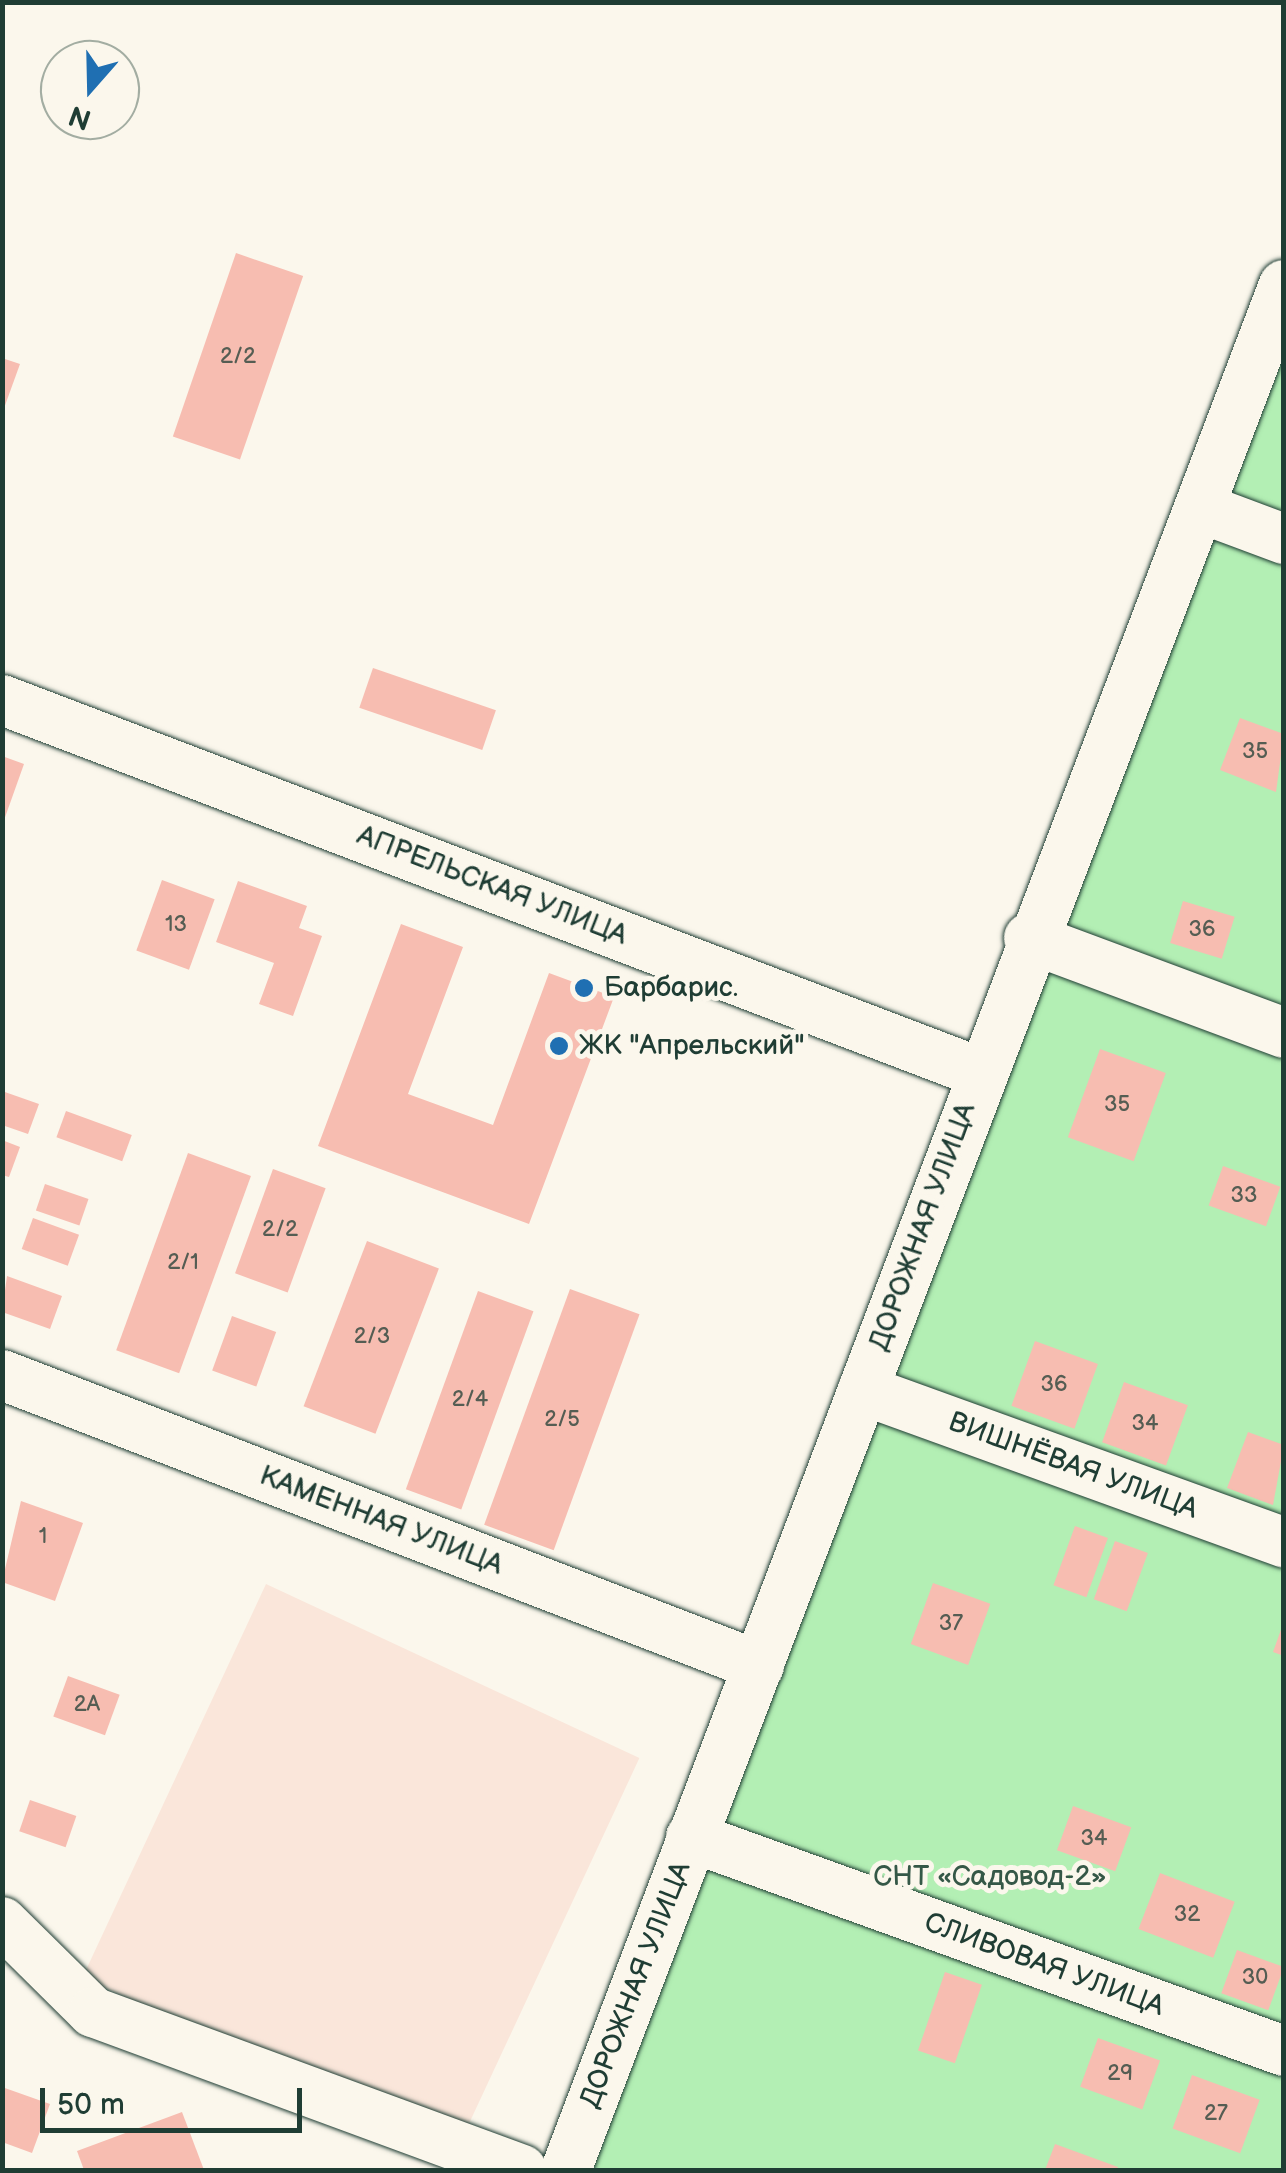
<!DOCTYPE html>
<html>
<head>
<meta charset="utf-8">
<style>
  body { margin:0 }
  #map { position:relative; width:1286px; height:2173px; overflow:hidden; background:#fbf7ec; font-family:"Balsamiq Sans",sans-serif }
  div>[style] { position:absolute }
  .built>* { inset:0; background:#fae6da; transform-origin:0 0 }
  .green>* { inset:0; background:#b3efb4 }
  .building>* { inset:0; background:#f7bdb1; transform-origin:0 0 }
  .roads { filter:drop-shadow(0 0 2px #1f3d34) drop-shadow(0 0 2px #1f3d34) }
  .minor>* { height:50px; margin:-25px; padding:0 25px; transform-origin:25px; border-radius:25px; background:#fbf7ec }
  .dots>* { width:28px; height:28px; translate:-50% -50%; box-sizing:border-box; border:5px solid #fbf7ec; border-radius:50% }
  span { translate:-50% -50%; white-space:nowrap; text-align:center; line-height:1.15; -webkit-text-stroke:10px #fbf7ec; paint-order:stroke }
  .number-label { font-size:22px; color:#555d53 }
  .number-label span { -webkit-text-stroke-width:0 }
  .street-label { font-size:28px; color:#1f3d34 }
  .poi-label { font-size:28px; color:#1f3d34 }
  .left { translate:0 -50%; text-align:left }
  .park-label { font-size:28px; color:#355847 }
  .frame { position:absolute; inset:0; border:5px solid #1f3d34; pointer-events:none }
  .north { position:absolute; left:40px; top:40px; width:100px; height:100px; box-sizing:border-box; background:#fbf7ec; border:2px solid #a3ada2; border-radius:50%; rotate:200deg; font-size:28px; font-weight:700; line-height:40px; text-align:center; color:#1f3d34 }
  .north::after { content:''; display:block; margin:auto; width:35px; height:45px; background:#1f6fb2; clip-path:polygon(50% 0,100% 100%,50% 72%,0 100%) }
  .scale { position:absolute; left:40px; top:2088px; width:262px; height:45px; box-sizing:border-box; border:5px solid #1f3d34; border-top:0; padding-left:12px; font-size:30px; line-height:35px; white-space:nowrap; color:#1f3d34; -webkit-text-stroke:8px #fbf7ec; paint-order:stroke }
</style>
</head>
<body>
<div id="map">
  <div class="built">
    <div style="left:266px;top:1584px;width:412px;height:434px;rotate:25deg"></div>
  </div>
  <div class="green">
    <div style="clip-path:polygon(1283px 285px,1283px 2170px,566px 2170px)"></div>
  </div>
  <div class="building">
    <div style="left:236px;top:253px;width:71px;height:194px;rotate:19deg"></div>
    <div style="clip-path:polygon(2px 358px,20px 364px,3px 411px,2px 411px)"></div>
    <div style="left:373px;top:668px;width:130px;height:42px;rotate:19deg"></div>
    <div style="clip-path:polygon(1240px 718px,1284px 734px,1276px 792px,1220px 770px)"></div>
    <div style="clip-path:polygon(2px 756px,24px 764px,3px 823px,2px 823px)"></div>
    <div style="left:162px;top:880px;width:56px;height:75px;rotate:20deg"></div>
    <div style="clip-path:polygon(238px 881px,307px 906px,299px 928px,322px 936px,293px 1016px,259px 1004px,274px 963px,216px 942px)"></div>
    <div style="left:1183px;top:901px;width:54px;height:44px;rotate:17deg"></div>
    <div style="clip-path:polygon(401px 924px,463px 947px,408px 1094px,493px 1125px,549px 973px,614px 997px,529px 1224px,318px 1146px)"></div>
    <div style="left:1100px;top:1049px;width:70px;height:94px;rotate:20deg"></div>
    <div style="clip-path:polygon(2px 1091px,39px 1104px,28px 1134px,2px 1125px)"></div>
    <div style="left:66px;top:1111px;width:70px;height:28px;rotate:20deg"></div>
    <div style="clip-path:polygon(2px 1140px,20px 1147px,9px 1177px,2px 1175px)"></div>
    <div style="left:188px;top:1153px;width:67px;height:210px;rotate:20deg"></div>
    <div style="left:1223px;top:1166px;width:61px;height:42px;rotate:20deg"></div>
    <div style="left:273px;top:1169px;width:56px;height:111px;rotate:20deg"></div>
    <div style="left:45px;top:1184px;width:46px;height:28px;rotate:19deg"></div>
    <div style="left:33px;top:1218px;width:49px;height:33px;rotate:20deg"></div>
    <div style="left:367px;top:1241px;width:77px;height:177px;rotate:21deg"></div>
    <div style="clip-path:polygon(7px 1276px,62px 1296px,50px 1329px,2px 1312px)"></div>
    <div style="left:570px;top:1289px;width:74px;height:251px;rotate:20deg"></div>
    <div style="left:478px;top:1291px;width:59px;height:211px;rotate:20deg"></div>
    <div style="left:232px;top:1316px;width:47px;height:58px;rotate:20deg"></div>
    <div style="left:1035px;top:1341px;width:67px;height:69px;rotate:20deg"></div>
    <div style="left:1124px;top:1382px;width:68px;height:64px;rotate:20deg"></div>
    <div style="clip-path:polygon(1248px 1432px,1284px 1445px,1273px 1505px,1227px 1488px)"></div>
    <div style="clip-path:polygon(21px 1501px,83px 1523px,55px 1601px,2px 1582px)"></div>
    <div style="left:1075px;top:1526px;width:35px;height:63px;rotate:20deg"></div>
    <div style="left:1115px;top:1541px;width:35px;height:62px;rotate:20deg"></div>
    <div style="left:933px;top:1583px;width:61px;height:65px;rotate:20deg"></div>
    <div style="clip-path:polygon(1283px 1624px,1284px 1624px,1284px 1656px,1273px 1652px)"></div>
    <div style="left:68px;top:1676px;width:55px;height:43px;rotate:20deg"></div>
    <div style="left:30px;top:1800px;width:49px;height:33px;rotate:19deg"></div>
    <div style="left:1073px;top:1806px;width:62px;height:47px;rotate:20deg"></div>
    <div style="left:1160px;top:1873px;width:80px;height:60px;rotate:21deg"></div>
    <div style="left:1237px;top:1950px;width:50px;height:46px;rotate:20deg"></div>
    <div style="left:945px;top:1972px;width:39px;height:83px;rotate:19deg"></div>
    <div style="left:1098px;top:2038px;width:66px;height:52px;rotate:20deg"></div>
    <div style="left:1192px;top:2075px;width:72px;height:57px;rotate:20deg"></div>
    <div style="clip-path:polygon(2px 2087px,50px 2104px,32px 2153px,2px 2142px)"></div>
    <div style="clip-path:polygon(182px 2112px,204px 2170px,84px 2170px,77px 2151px)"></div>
    <div style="clip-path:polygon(1055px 2144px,1118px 2167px,1117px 2170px,1045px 2170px)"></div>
  </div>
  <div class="roads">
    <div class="minor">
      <div style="left:1201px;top:508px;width:89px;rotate:20.5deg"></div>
      <div style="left:2px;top:700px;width:1048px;rotate:20.86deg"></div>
      <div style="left:1029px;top:938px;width:272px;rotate:20.4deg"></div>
      <div style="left:2px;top:1375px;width:811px;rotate:21.03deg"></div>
      <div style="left:863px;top:1390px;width:448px;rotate:19.9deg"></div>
      <div style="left:691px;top:1837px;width:630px;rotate:19.84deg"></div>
      <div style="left:2px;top:1922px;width:128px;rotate:44.7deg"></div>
      <div style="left:93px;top:2012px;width:457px;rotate:20.2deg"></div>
      <div style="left:566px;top:2170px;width:2017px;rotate:-69.15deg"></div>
    </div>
  </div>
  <div class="dots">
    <div style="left:584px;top:988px;background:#1f6fb2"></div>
    <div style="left:559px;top:1046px;background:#1f6fb2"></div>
  </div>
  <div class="number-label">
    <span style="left:238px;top:357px">2/2</span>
    <span style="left:1255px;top:752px">35</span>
    <span style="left:176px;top:925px">13</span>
    <span style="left:1202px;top:930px">36</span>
    <span style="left:1117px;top:1105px">35</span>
    <span style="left:1244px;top:1196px">33</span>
    <span style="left:280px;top:1230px">2/2</span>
    <span style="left:183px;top:1263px">2/1</span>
    <span style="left:372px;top:1337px">2/3</span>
    <span style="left:1054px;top:1385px">36</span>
    <span style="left:470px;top:1400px">2/4</span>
    <span style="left:562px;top:1420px">2/5</span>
    <span style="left:1145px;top:1424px">34</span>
    <span style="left:43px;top:1537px">1</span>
    <span style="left:951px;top:1624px">37</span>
    <span style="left:87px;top:1705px">2А</span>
    <span style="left:1094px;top:1839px">34</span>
    <span style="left:1187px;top:1915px">32</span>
    <span style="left:1255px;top:1978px">30</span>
    <span style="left:1120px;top:2074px">29</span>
    <span style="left:1216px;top:2114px">27</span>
  </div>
  <div class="street-label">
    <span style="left:492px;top:886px;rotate:21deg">АПРЕЛЬСКАЯ УЛИЦА</span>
    <span style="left:923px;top:1227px;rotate:-70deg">ДОРОЖНАЯ УЛИЦА</span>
    <span style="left:1073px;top:1466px;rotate:20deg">ВИШНЁВАЯ УЛИЦА</span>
    <span style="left:381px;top:1521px;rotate:21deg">КАМЕННАЯ УЛИЦА</span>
    <span style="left:1044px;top:1965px;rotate:20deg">СЛИВОВАЯ УЛИЦА</span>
    <span style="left:636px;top:1985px;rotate:-69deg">ДОРОЖНАЯ УЛИЦА</span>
  </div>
  <div class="poi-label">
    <span class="left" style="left:604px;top:988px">Барбарис.</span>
    <span class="left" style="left:579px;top:1046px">ЖК "Апрельский"</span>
  </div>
  <div class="park-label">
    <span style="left:990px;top:1877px">СНТ «Садовод-2»</span>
  </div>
  <div class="frame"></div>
  <div class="north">N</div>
  <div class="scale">50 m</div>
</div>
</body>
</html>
